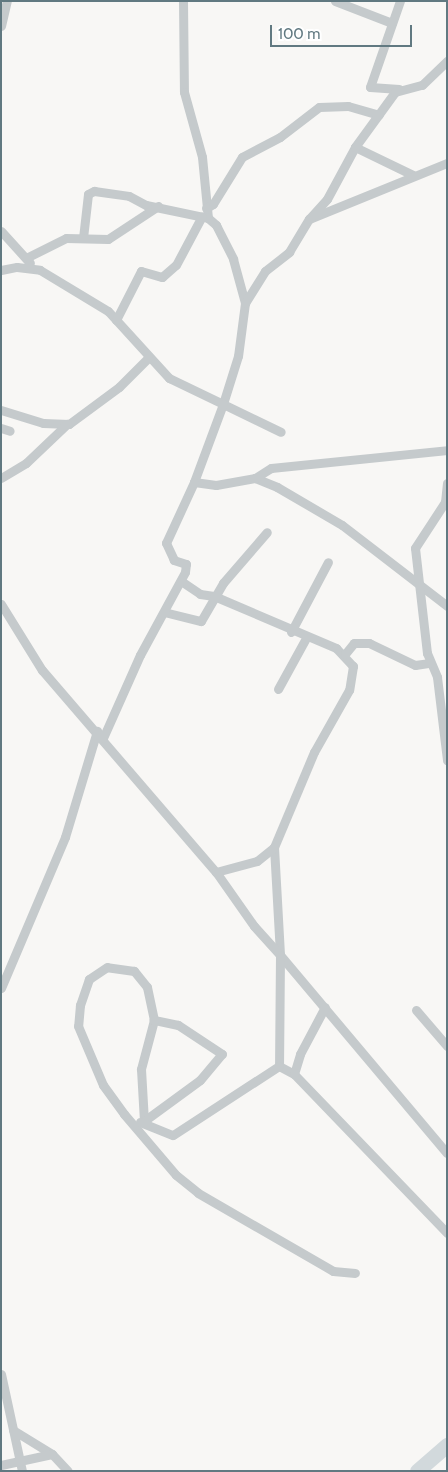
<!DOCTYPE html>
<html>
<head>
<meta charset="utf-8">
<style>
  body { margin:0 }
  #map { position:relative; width:448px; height:1472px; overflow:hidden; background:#f8f7f5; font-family:Cabin,sans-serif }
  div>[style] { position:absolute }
  .minor>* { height:9px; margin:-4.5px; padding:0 4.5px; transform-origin:4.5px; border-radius:4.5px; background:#c5cacc }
  .trunk>* { height:15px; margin:-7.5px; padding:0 7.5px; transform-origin:7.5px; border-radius:7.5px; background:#d2d9dc }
  span { translate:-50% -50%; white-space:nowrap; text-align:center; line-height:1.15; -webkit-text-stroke:5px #fff; paint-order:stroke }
  .frame { position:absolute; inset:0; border:2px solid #617981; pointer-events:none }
  .scale { position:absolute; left:270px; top:25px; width:142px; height:22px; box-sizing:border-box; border:2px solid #617981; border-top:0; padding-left:6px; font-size:15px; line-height:18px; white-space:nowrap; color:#617981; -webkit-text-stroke:4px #fff; paint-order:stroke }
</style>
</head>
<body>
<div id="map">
  <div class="minor">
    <div style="left:183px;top:1px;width:91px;rotate:89.4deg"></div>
    <div style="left:184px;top:92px;width:67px;rotate:74.5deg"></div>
    <div style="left:202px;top:157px;width:61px;rotate:84.4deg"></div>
    <div style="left:208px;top:218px;width:11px;rotate:41deg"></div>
    <div style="left:216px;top:225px;width:38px;rotate:63deg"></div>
    <div style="left:233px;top:259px;width:46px;rotate:74.7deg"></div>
    <div style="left:245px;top:303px;width:53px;rotate:97.5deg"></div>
    <div style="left:238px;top:356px;width:50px;rotate:107.4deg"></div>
    <div style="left:223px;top:404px;width:64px;rotate:25.8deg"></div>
    <div style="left:335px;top:1px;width:61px;rotate:21.1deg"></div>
    <div style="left:1px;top:26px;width:26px;rotate:-77deg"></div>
    <div style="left:399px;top:89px;width:29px;rotate:-176deg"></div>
    <div style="left:370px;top:87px;width:91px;rotate:-70.8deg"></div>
    <div style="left:355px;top:147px;width:64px;rotate:25.8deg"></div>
    <div style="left:206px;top:208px;width:8px;rotate:-30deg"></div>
    <div style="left:213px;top:204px;width:55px;rotate:-58.3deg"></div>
    <div style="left:242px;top:157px;width:43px;rotate:-27.8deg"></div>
    <div style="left:280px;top:137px;width:49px;rotate:-37.6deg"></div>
    <div style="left:319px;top:107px;width:29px;rotate:-2deg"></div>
    <div style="left:348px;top:106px;width:32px;rotate:16deg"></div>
    <div style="left:309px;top:219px;width:149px;rotate:-22.1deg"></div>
    <div style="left:1px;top:231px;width:43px;rotate:47.8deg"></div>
    <div style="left:83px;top:238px;width:44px;rotate:-83.5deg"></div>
    <div style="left:88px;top:194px;width:7px;rotate:-27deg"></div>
    <div style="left:94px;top:191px;width:35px;rotate:8deg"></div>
    <div style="left:129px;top:196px;width:19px;rotate:28deg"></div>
    <div style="left:146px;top:205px;width:63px;rotate:11.8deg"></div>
    <div style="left:28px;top:257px;width:42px;rotate:-26.6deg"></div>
    <div style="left:66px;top:238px;width:42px;rotate:1.4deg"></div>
    <div style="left:108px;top:239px;width:60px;rotate:-33.4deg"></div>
    <div style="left:1px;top:270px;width:16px;rotate:-11deg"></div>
    <div style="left:17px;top:267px;width:23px;rotate:7deg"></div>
    <div style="left:40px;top:270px;width:79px;rotate:31.1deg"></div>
    <div style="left:108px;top:311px;width:91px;rotate:47.7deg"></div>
    <div style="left:169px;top:378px;width:60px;rotate:25.7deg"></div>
    <div style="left:223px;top:404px;width:83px;rotate:110.4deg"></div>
    <div style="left:194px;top:482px;width:22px;rotate:8deg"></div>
    <div style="left:216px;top:485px;width:40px;rotate:-10deg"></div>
    <div style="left:255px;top:478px;width:24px;rotate:22deg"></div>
    <div style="left:277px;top:487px;width:75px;rotate:30.3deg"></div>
    <div style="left:342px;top:525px;width:133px;rotate:37.6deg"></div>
    <div style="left:245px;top:303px;width:38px;rotate:-58deg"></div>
    <div style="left:265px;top:271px;width:31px;rotate:-38deg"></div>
    <div style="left:289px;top:252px;width:39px;rotate:-59deg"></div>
    <div style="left:309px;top:219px;width:27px;rotate:-48deg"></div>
    <div style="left:327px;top:199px;width:59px;rotate:-61.7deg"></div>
    <div style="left:355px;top:147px;width:68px;rotate:-54deg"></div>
    <div style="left:395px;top:92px;width:28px;rotate:-15deg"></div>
    <div style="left:422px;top:85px;width:35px;rotate:-44deg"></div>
    <div style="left:116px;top:320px;width:55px;rotate:-63deg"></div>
    <div style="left:141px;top:271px;width:22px;rotate:16deg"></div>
    <div style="left:162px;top:277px;width:18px;rotate:-41deg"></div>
    <div style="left:176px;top:265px;width:55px;rotate:-62deg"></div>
    <div style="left:1px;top:410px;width:44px;rotate:17.2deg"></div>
    <div style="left:43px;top:423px;width:26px;rotate:2deg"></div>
    <div style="left:69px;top:424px;width:62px;rotate:-36.5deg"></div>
    <div style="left:119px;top:387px;width:41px;rotate:-45deg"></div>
    <div style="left:1px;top:428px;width:9px;rotate:18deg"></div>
    <div style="left:1px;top:478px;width:29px;rotate:-31deg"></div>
    <div style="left:26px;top:463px;width:57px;rotate:-43.6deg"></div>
    <div style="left:255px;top:478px;width:19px;rotate:-32deg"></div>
    <div style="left:271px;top:468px;width:177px;rotate:-5.8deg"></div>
    <div style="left:447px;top:483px;width:19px;rotate:96deg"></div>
    <div style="left:445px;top:502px;width:55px;rotate:123.1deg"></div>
    <div style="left:415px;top:548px;width:106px;rotate:83.5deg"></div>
    <div style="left:427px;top:653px;width:26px;rotate:67deg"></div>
    <div style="left:437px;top:677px;width:84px;rotate:83.1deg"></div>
    <div style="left:181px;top:581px;width:23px;rotate:34deg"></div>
    <div style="left:200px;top:594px;width:14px;rotate:8deg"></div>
    <div style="left:214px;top:596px;width:133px;rotate:23.1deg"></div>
    <div style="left:336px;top:648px;width:25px;rotate:47deg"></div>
    <div style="left:353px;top:666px;width:24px;rotate:99deg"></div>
    <div style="left:349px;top:690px;width:71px;rotate:119.4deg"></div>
    <div style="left:314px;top:752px;width:103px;rotate:112.8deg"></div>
    <div style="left:274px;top:847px;width:108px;rotate:86.8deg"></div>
    <div style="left:280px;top:955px;width:259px;rotate:49.9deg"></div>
    <div style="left:1px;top:604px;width:78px;rotate:58.2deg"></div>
    <div style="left:42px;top:670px;width:267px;rotate:49.3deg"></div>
    <div style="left:216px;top:872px;width:66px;rotate:54.9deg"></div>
    <div style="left:254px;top:926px;width:39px;rotate:48deg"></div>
    <div style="left:280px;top:955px;width:111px;rotate:90.5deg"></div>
    <div style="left:279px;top:1066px;width:17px;rotate:28deg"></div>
    <div style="left:294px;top:1074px;width:221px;rotate:46.1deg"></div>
    <div style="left:164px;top:612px;width:38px;rotate:14deg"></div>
    <div style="left:201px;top:621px;width:44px;rotate:-59.9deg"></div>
    <div style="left:223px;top:583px;width:67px;rotate:-49.2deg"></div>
    <div style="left:291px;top:632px;width:79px;rotate:-62.1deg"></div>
    <div style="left:345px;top:654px;width:14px;rotate:-51deg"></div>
    <div style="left:354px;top:643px;width:15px"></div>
    <div style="left:369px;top:643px;width:51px;rotate:25.6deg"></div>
    <div style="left:415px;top:665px;width:15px;rotate:-8deg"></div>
    <div style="left:278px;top:689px;width:58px;rotate:-61.2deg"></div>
    <div style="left:103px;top:738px;width:91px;rotate:-66deg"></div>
    <div style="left:140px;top:655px;width:94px;rotate:-61.5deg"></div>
    <div style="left:185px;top:572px;width:8px;rotate:-83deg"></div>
    <div style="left:186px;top:564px;width:13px;rotate:-162deg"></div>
    <div style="left:174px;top:560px;width:19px;rotate:-115deg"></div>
    <div style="left:166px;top:543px;width:67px;rotate:-65.3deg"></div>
    <div style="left:216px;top:872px;width:42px;rotate:-15deg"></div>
    <div style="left:257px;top:861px;width:22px;rotate:-39deg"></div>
    <div style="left:1px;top:988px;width:164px;rotate:-67deg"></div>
    <div style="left:65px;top:837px;width:111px;rotate:-73.2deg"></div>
    <div style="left:416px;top:1010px;width:48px;rotate:49.3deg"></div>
    <div style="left:154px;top:1020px;width:51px;rotate:104.9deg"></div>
    <div style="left:141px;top:1069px;width:52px;rotate:86.7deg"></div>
    <div style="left:144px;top:1121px;width:69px;rotate:-36.2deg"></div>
    <div style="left:200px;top:1080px;width:34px;rotate:-50deg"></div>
    <div style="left:222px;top:1054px;width:53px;rotate:-146.6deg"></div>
    <div style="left:178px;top:1025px;width:25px;rotate:-168deg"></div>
    <div style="left:154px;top:1020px;width:34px;rotate:-102deg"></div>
    <div style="left:147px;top:987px;width:21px;rotate:-129deg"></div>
    <div style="left:134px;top:971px;width:27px;rotate:-172deg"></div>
    <div style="left:107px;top:967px;width:22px;rotate:146deg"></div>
    <div style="left:89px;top:979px;width:28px;rotate:109deg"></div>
    <div style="left:80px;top:1005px;width:21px;rotate:95deg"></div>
    <div style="left:78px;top:1026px;width:64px;rotate:67deg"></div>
    <div style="left:103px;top:1085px;width:36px;rotate:54deg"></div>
    <div style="left:124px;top:1114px;width:80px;rotate:49.6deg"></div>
    <div style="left:176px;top:1175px;width:28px;rotate:39deg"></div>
    <div style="left:198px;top:1193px;width:156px;rotate:30deg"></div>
    <div style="left:333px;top:1271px;width:22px;rotate:5deg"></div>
    <div style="left:294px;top:1074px;width:21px;rotate:-73deg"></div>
    <div style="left:300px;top:1054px;width:53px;rotate:-62deg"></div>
    <div style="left:140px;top:1122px;width:35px;rotate:22deg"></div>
    <div style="left:173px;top:1135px;width:126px;rotate:-33.1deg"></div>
    <div style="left:1px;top:1374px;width:99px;rotate:77.8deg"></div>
    <div style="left:13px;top:1430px;width:46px;rotate:31.6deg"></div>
    <div style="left:52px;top:1454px;width:23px;rotate:47deg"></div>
    <div style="left:1px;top:1465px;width:52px;rotate:-12.2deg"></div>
  </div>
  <div class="trunk">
    <div style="left:417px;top:1471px;width:40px;rotate:-41deg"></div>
  </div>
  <div class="frame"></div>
  <div class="scale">100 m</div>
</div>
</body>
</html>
